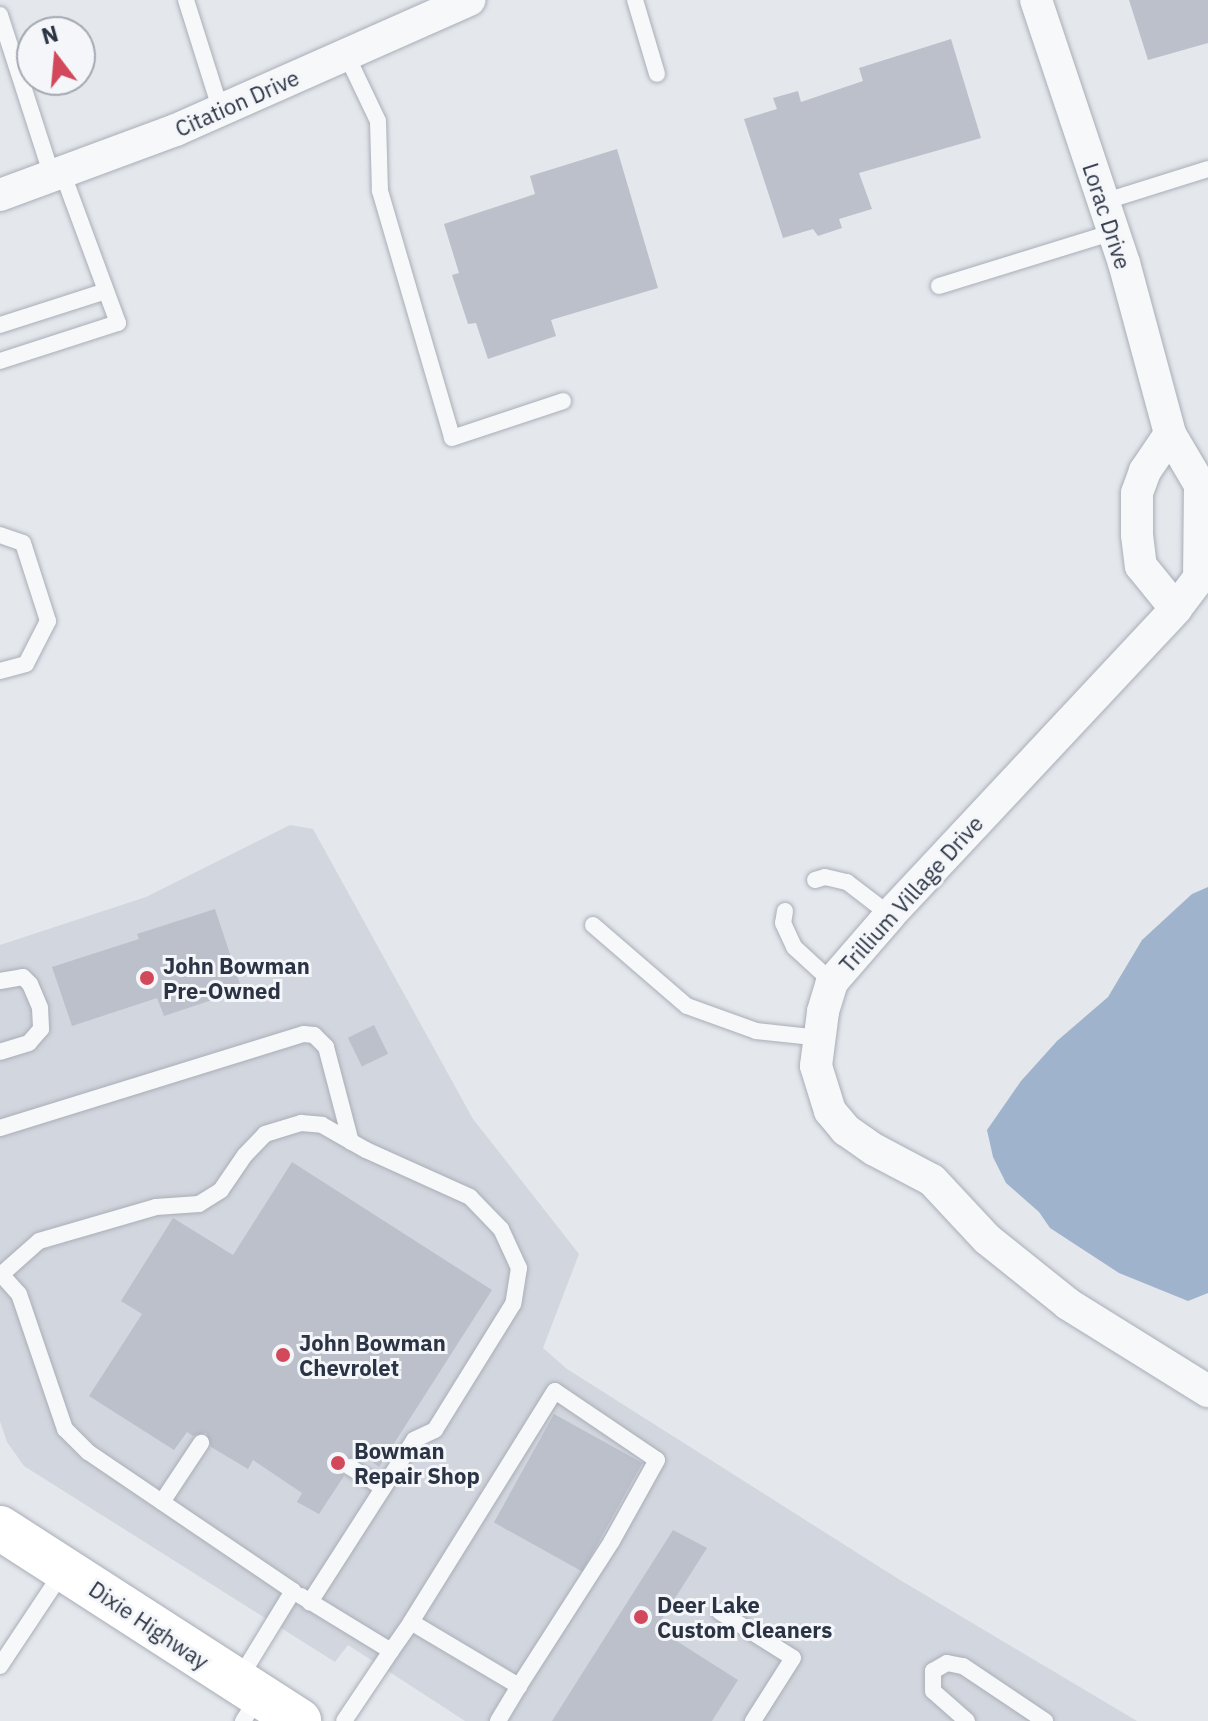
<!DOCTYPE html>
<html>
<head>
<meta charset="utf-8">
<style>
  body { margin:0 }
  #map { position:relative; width:1208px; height:1721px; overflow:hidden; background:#e4e7ec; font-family:"IBM Plex Sans",sans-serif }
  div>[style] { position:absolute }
  .built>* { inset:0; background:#d2d6de }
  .water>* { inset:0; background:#9fb4cc }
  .building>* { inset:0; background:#bbc0ca; transform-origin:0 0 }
  .roads { filter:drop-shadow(0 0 2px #a9aeb7) drop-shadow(0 0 2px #a9aeb7) }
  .service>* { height:16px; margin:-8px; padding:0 8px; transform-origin:8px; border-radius:8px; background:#f7f8fa }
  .minor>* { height:32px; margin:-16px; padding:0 16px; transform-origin:16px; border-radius:16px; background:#f7f8fa }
  .primary>* { height:44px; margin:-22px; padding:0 22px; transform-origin:22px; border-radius:22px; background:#fff }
  .dots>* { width:22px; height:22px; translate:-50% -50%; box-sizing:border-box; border:4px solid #f4f6f9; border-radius:50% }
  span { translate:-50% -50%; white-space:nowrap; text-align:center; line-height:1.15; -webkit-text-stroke:6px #f4f6f9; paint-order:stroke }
  .street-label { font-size:22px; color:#2b3445 }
  .poi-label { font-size:22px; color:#2b3445; font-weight:700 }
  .left { translate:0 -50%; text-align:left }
  .north { position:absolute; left:16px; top:16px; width:80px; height:80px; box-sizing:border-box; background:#f4f6f9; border:2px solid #a4a8b1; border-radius:50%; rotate:344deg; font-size:22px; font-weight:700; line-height:32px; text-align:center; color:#2b3445 }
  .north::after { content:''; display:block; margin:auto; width:28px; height:36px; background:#d1495b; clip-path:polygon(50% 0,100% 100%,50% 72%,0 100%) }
</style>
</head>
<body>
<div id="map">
  <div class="built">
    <div style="clip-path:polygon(290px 825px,313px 829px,473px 1119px,579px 1254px,543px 1348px,567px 1369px,900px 1580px,1137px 1721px,465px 1721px,348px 1645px,335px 1662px,24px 1466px,7px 1442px,0 1421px,0 945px,146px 897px)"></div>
  </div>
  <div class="water">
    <div style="clip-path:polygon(1208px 887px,1208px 1293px,1188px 1301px,1119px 1273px,1050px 1228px,1039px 1212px,1006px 1183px,993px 1157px,987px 1130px,1021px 1081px,1057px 1041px,1108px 997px,1142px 940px,1192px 894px)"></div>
  </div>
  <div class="building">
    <div style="clip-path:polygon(1129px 0,1208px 0,1208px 43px,1148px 60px)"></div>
    <div style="clip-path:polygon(951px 39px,981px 138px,859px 173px,872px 209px,839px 219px,842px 228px,818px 236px,813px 229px,783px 238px,744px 119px,777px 109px,773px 98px,798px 91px,801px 102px,863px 81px,859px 68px)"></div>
    <div style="clip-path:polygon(617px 149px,658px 288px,551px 320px,556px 336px,488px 359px,476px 323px,468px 324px,452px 275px,459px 273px,444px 224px,535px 194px,530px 176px)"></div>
    <div style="clip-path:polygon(215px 909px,242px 990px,164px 1016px,157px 998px,72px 1026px,52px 967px,139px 939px,137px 934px)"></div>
    <div style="left:374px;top:1025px;width:32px;height:29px;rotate:64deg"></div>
    <div style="clip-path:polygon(292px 1162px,492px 1290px,379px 1467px,360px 1453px,356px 1458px,344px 1458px,339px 1467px,344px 1476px,319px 1514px,297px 1502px,302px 1493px,253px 1460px,248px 1469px,211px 1447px,206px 1433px,193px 1436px,187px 1432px,174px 1450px,89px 1396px,142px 1314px,121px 1301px,173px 1218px,233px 1255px)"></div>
    <div style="left:554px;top:1414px;width:101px;height:124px;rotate:29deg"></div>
    <div style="clip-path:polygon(673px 1530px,707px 1548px,656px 1628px,738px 1680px,712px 1721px,552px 1721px)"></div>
  </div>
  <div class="roads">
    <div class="service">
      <div style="left:186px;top:0;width:116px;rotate:72.5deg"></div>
      <div style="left:635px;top:0;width:77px;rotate:73.4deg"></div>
      <div style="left:0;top:15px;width:169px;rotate:72.1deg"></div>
      <div style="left:346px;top:54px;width:74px;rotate:64.5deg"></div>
      <div style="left:378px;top:121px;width:70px;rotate:88.4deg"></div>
      <div style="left:380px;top:191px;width:257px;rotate:73.7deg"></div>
      <div style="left:452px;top:438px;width:117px;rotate:-18.4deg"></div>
      <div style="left:1103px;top:202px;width:110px;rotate:-17.4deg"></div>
      <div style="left:939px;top:286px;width:182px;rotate:-17.2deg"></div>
      <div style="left:0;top:325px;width:111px;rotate:-17.8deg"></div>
      <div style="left:0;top:361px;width:124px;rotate:-17.9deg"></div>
      <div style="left:118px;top:323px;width:161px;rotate:-110.3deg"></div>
      <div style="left:0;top:535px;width:24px;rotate:19deg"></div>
      <div style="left:23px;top:543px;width:82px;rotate:72.2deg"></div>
      <div style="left:48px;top:621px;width:48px;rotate:117.1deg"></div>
      <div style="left:26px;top:664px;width:27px;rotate:165deg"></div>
      <div style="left:815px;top:880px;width:10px;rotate:-17deg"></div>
      <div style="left:825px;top:877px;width:23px;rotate:13deg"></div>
      <div style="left:847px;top:882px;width:54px;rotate:37.5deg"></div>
      <div style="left:785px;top:911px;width:12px;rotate:99deg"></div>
      <div style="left:783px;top:923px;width:26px;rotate:65deg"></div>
      <div style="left:794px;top:947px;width:52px;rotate:42.6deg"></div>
      <div style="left:593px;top:925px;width:124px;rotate:40.8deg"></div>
      <div style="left:687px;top:1006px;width:73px;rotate:19.9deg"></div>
      <div style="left:756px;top:1031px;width:64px;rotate:6.2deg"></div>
      <div style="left:0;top:981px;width:23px;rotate:-10deg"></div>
      <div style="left:23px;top:977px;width:10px;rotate:45deg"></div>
      <div style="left:30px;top:984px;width:26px;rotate:67deg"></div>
      <div style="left:40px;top:1008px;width:21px;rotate:87deg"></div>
      <div style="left:41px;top:1029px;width:18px;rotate:131deg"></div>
      <div style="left:29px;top:1043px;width:30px;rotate:163deg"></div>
      <div style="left:0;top:1128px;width:318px;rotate:-17.2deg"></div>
      <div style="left:304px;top:1034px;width:10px;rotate:6deg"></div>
      <div style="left:314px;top:1035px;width:17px;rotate:45deg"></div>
      <div style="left:326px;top:1047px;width:98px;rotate:75.3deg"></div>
      <div style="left:0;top:1273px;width:28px;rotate:48deg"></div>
      <div style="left:19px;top:1294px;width:143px;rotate:71.2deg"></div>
      <div style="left:65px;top:1429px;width:33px;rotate:45deg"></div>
      <div style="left:88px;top:1452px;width:248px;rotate:34.1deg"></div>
      <div style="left:293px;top:1591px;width:103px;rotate:121.5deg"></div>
      <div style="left:3px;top:1273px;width:48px;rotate:-41.6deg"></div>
      <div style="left:39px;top:1241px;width:122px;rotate:-16.2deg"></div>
      <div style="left:156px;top:1207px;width:43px;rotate:-4deg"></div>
      <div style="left:199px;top:1204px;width:26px;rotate:-32deg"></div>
      <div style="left:221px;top:1190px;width:42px;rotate:-55.6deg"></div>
      <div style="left:245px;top:1155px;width:29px;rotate:-46deg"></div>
      <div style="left:265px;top:1134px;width:38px;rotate:-17deg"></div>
      <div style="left:301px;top:1123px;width:21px;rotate:5deg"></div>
      <div style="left:322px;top:1125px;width:51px;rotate:29.6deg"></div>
      <div style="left:366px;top:1150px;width:114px;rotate:24.3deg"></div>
      <div style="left:470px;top:1197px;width:45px;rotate:45.9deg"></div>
      <div style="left:501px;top:1229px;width:43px;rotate:65.2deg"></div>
      <div style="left:519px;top:1268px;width:36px;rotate:99deg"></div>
      <div style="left:513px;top:1304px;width:148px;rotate:121.8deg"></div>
      <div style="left:435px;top:1430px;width:23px;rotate:155deg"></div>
      <div style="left:414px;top:1440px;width:193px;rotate:122.7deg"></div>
      <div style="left:350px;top:1467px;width:39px;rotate:32deg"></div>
      <div style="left:162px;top:1502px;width:71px;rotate:-56.5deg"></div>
      <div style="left:301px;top:1596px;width:105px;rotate:31.4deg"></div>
      <div style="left:391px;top:1651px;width:84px;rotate:123.9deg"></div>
      <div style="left:720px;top:1612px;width:86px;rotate:32.2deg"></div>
      <div style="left:793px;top:1658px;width:75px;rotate:122.4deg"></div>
      <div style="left:411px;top:1622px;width:272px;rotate:-58.1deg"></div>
      <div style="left:555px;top:1391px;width:123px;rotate:34.1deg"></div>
      <div style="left:657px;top:1460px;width:93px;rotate:119.1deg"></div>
      <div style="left:612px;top:1541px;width:172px;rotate:122.7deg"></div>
      <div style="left:391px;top:1651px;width:35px;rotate:-55deg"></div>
      <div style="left:411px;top:1622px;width:126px;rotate:30.7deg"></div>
      <div style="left:519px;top:1686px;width:41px;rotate:121deg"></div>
      <div style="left:0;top:1666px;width:114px;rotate:-56.4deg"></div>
      <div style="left:243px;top:1721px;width:27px;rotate:-57deg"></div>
      <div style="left:967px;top:1721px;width:45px;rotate:-138.6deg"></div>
      <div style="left:933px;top:1691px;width:20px;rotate:-90deg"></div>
      <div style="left:933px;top:1671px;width:16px;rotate:-30deg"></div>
      <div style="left:947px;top:1663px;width:16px;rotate:11deg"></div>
      <div style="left:963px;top:1666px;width:99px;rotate:33.9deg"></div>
    </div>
    <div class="minor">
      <div style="left:1036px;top:0;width:277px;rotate:71.5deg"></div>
      <div style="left:1124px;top:263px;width:177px;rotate:74.9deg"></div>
      <div style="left:1170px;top:434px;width:59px;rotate:59.5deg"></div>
      <div style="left:1200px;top:485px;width:93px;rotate:90.6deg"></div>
      <div style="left:1199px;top:578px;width:39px;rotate:127deg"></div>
      <div style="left:1176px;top:609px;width:419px;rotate:133.1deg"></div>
      <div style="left:890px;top:915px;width:89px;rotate:130.9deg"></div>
      <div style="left:832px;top:982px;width:31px;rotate:107deg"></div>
      <div style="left:823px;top:1012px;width:54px;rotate:97.4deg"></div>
      <div style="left:816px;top:1066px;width:47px;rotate:72.7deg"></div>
      <div style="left:830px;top:1111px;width:25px;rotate:50deg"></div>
      <div style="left:846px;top:1130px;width:35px;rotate:35deg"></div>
      <div style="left:875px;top:1150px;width:64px;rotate:27.8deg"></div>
      <div style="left:932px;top:1180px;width:81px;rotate:47deg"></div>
      <div style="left:987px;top:1239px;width:104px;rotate:38.7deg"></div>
      <div style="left:1068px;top:1304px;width:165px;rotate:31.9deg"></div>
      <div style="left:0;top:195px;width:188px;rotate:-20.3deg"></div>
      <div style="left:176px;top:130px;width:321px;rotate:-23.9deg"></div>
      <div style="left:1170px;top:434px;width:45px;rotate:124deg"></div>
      <div style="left:1145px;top:471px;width:23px;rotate:110deg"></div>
      <div style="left:1137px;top:493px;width:42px;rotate:90deg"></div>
      <div style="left:1137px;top:535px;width:31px;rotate:83deg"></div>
      <div style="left:1141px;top:566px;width:55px;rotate:50.9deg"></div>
    </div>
    <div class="primary">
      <div style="left:0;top:1528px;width:356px;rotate:32.8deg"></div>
    </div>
  </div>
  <div class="dots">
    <div style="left:147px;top:978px;background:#d1495b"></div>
    <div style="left:283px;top:1355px;background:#d1495b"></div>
    <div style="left:338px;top:1463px;background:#d1495b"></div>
    <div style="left:641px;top:1617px;background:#d1495b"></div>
  </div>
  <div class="street-label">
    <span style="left:237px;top:103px;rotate:-24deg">Citation Drive</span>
    <span style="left:1107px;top:216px;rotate:72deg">Lorac Drive</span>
    <span style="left:911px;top:894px;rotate:-48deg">Trillium Village Drive</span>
    <span style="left:149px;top:1625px;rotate:34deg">Dixie Highway</span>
  </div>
  <div class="poi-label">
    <span class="left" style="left:163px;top:978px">John Bowman<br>Pre-Owned</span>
    <span class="left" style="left:299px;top:1355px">John Bowman<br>Chevrolet</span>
    <span class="left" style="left:354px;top:1463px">Bowman<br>Repair Shop</span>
    <span class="left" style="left:657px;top:1617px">Deer Lake<br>Custom Cleaners</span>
  </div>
  <div class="north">N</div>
</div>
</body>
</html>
